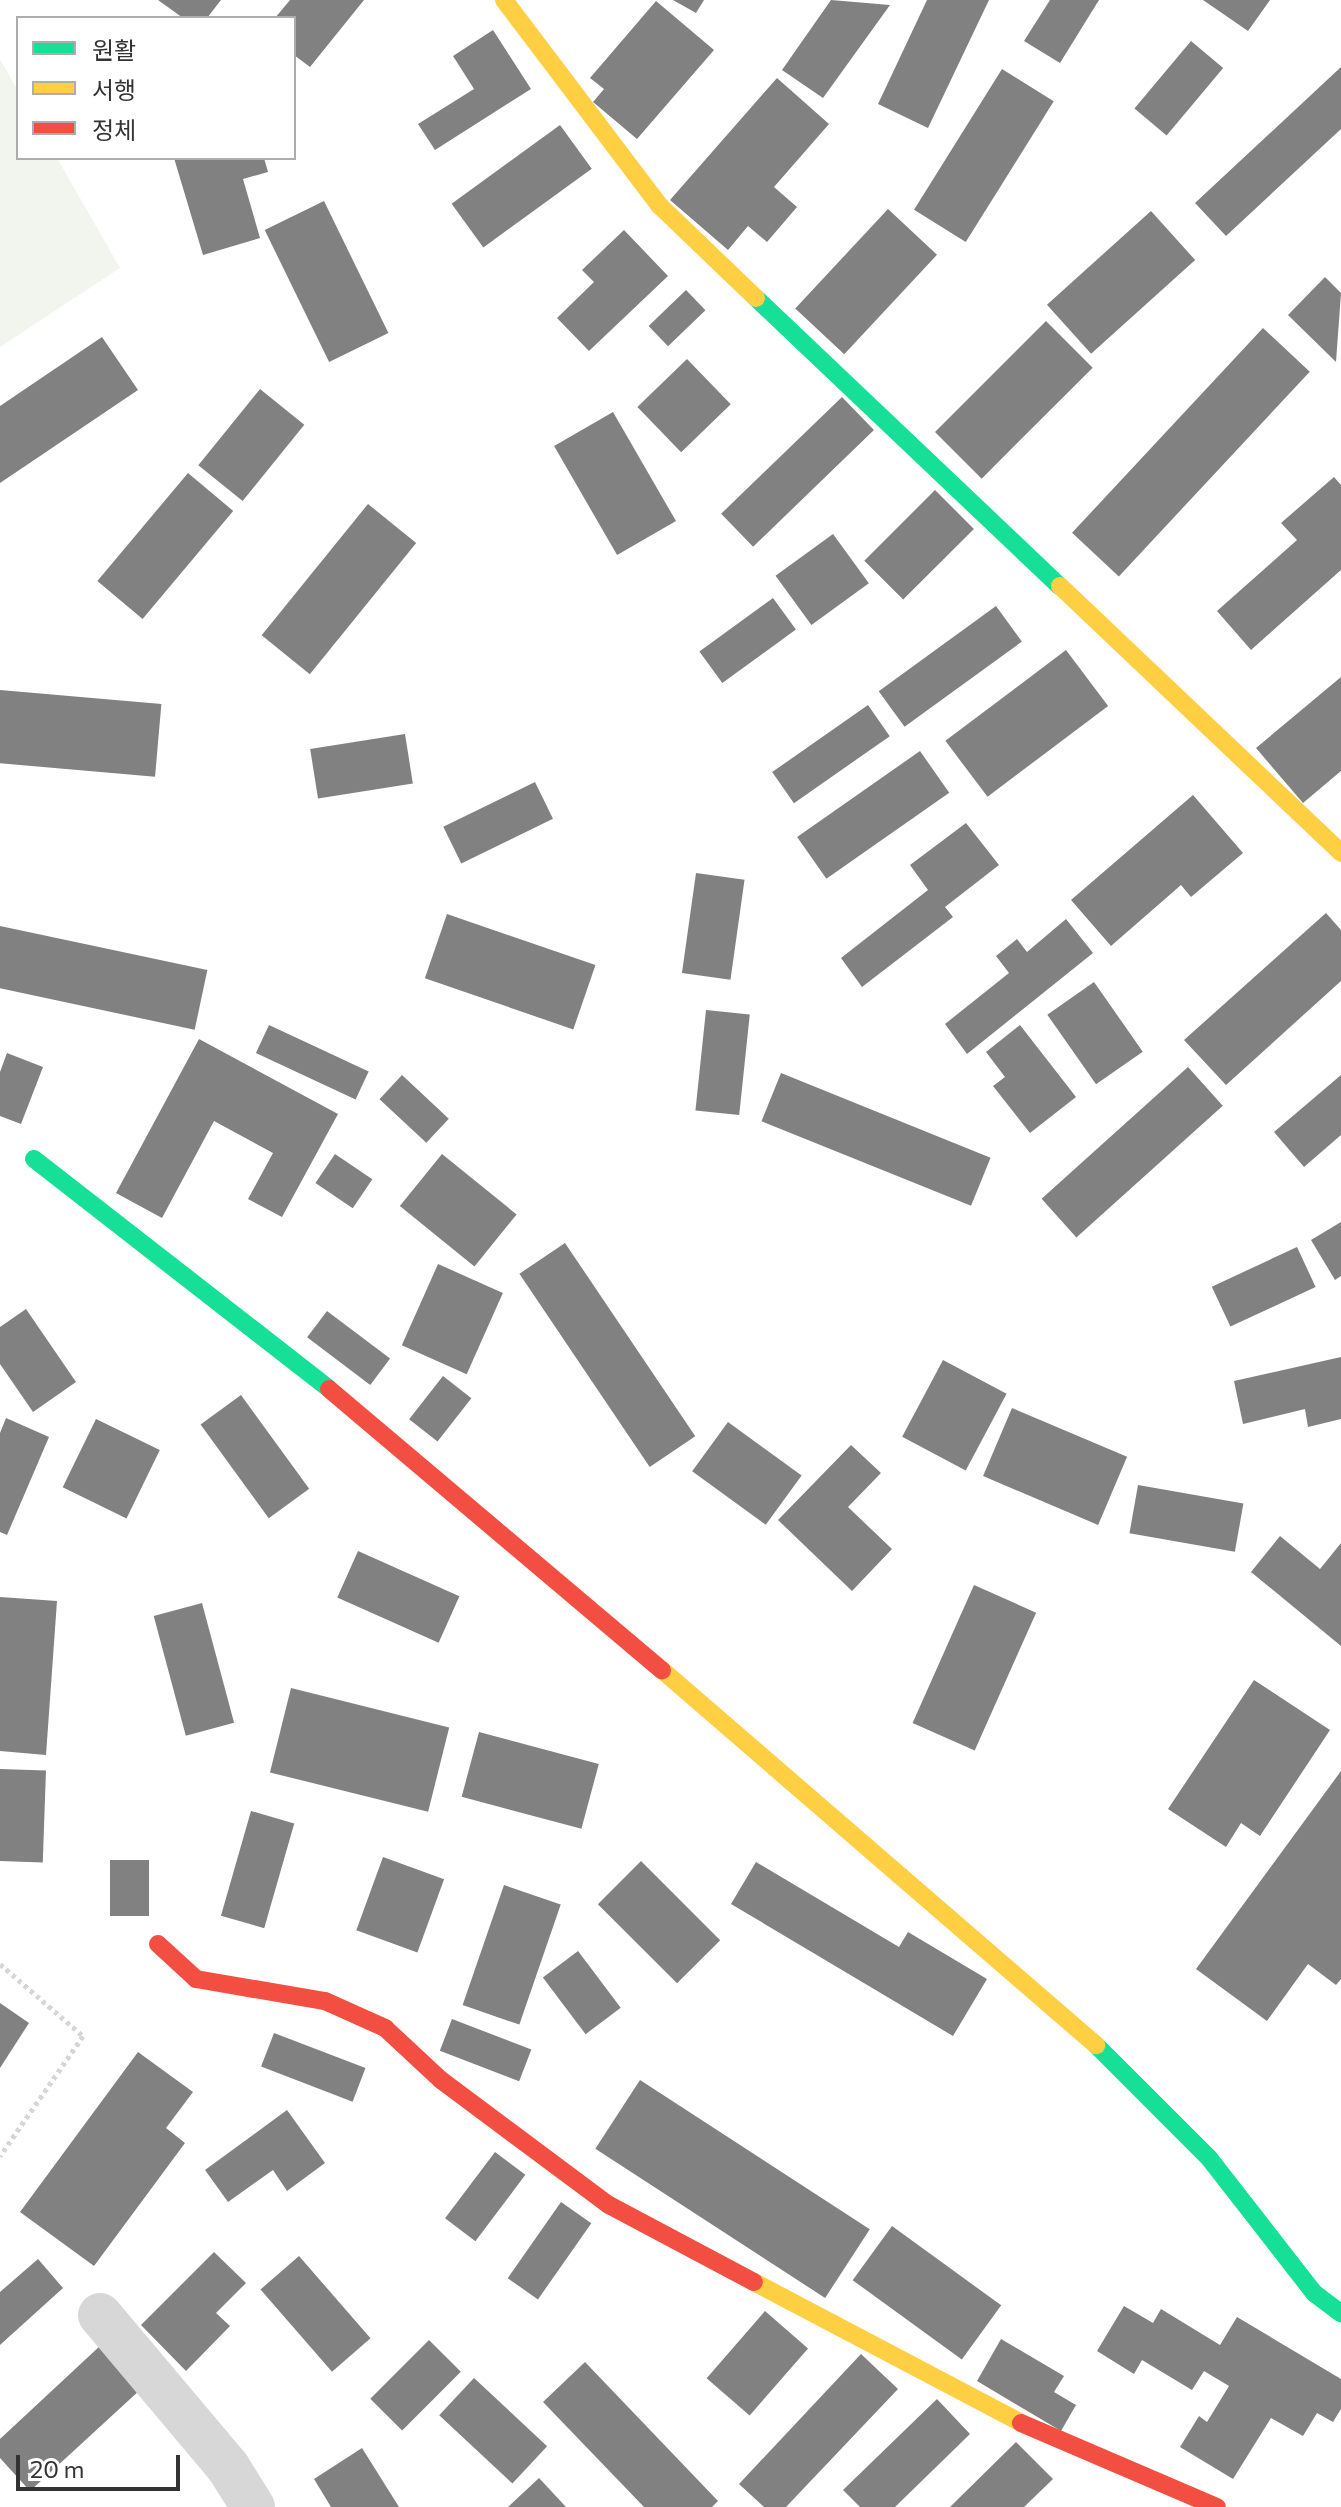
<!DOCTYPE html>
<html>
<head>
<meta charset="utf-8">
<style>
  body { margin:0 }
  #map { position:relative; width:1341px; height:2507px; overflow:hidden; background:#fff; font-family:Commissioner,"Noto Sans KR",sans-serif }
  div>[style] { position:absolute }
  .green>* { inset:0; background:#f1f5ed }
  .building>* { inset:0; background:#818181; transform-origin:0 0 }
  .path>* { height:5px; margin-top:-2.5px; transform-origin:0; background:repeating-linear-gradient(90deg,#d6d6d6 0 4px,transparent 0 8px) }
  .street>* { height:44px; margin:-22px; padding:0 22px; transform-origin:22px; border-radius:22px; background:#d7d7d7 }
  .fast>* { height:18px; margin:-9px; padding:0 9px; transform-origin:9px; border-radius:9px; background:#16e098 }
  .slow>* { height:18px; margin:-9px; padding:0 9px; transform-origin:9px; border-radius:9px; background:#ffcf43 }
  .jam>* { height:18px; margin:-9px; padding:0 9px; transform-origin:9px; border-radius:9px; background:#f24e42 }
  span { translate:-50% -50%; white-space:nowrap; text-align:center; line-height:1.15; -webkit-text-stroke:8px #fff; paint-order:stroke }
  .legend { position:absolute; left:16px; top:16px; width:280px; height:144px; box-sizing:border-box; background:#fff; border:2px solid #adadad; margin:0; padding:10px 14px; list-style:none; font-size:24px; color:#333 }
  .legend li { display:flex; align-items:center; gap:16px; height:40px }
  .legend b { width:40px; border:2px solid #adadad }
  .scale { position:absolute; left:16px; top:2455px; width:164px; height:36px; box-sizing:border-box; border:4px solid #333; border-top:0; padding-left:10px; font-size:24px; line-height:28px; white-space:nowrap; color:#333; -webkit-text-stroke:6px #fff; paint-order:stroke }
</style>
</head>
<body>
<div id="map">
  <div class="green">
    <div style="clip-path:polygon(0 59px,18px 91px,18px 158px,57px 158px,120px 268px,0 347px)"></div>
  </div>
  <div class="building">
    <div style="clip-path:polygon(158px 0,221px 0,207px 18px,183px 18px)"></div>
    <div style="clip-path:polygon(290px 0,364px 0,310px 67px,294px 55px,294px 18px,275px 18px)"></div>
    <div style="clip-path:polygon(673px 0,704px 0,696px 13px)"></div>
    <div style="clip-path:polygon(831px 0,890px 5px,823px 98px,782px 70px)"></div>
    <div style="clip-path:polygon(927px 0,989px 0,928px 128px,878px 104px)"></div>
    <div style="clip-path:polygon(1050px 0,1099px 0,1060px 63px,1024px 41px)"></div>
    <div style="clip-path:polygon(1203px 0,1270px 0,1248px 31px)"></div>
    <div style="clip-path:polygon(656px 1px,714px 50px,637px 139px,593px 102px,604px 89px,590px 78px)"></div>
    <div style="clip-path:polygon(493px 30px,531px 89px,435px 150px,418px 124px,474px 89px,453px 56px)"></div>
    <div style="left:1191px;top:41px;width:42px;height:88px;rotate:40deg"></div>
    <div style="clip-path:polygon(1341px 67px,1341px 129px,1226px 236px,1195px 203px)"></div>
    <div style="left:1002px;top:69px;width:61px;height:166px;rotate:32deg"></div>
    <div style="clip-path:polygon(777px 78px,829px 124px,774px 187px,797px 207px,767px 242px,748px 226px,728px 250px,670px 200px)"></div>
    <div style="left:560px;top:125px;width:54px;height:134px;rotate:54deg"></div>
    <div style="clip-path:polygon(174px 158px,264px 158px,268px 172px,243px 179px,260px 238px,203px 255px)"></div>
    <div style="left:324px;top:201px;width:147px;height:66px;rotate:64deg"></div>
    <div style="left:888px;top:209px;width:67px;height:136px;rotate:43deg"></div>
    <div style="left:1151px;top:211px;width:66px;height:140px;rotate:48deg"></div>
    <div style="clip-path:polygon(624px 230px,668px 276px,589px 351px,557px 318px,594px 282px,582px 270px)"></div>
    <div style="clip-path:polygon(1325px 277px,1341px 293px,1336px 362px,1288px 315px)"></div>
    <div style="left:686px;top:290px;width:28px;height:52px;rotate:46deg"></div>
    <div style="left:1046px;top:321px;width:66px;height:157px;rotate:45deg"></div>
    <div style="left:1263px;top:328px;width:64px;height:280px;rotate:43deg"></div>
    <div style="clip-path:polygon(102px 337px,138px 390px,0 483px,0 406px)"></div>
    <div style="left:687px;top:359px;width:63px;height:69px;rotate:46deg"></div>
    <div style="left:260px;top:389px;width:57px;height:98px;rotate:39deg"></div>
    <div style="left:842px;top:397px;width:46px;height:168px;rotate:46deg"></div>
    <div style="left:613px;top:412px;width:126px;height:68px;rotate:60deg"></div>
    <div style="left:188px;top:473px;width:59px;height:141px;rotate:40deg"></div>
    <div style="clip-path:polygon(1334px 477px,1341px 485px,1341px 570px,1251px 650px,1217px 611px,1297px 540px,1281px 523px)"></div>
    <div style="left:935px;top:490px;width:55px;height:100px;rotate:45deg"></div>
    <div style="left:368px;top:504px;width:62px;height:169px;rotate:39deg"></div>
    <div style="left:833px;top:534px;width:61px;height:71px;rotate:54deg"></div>
    <div style="left:773px;top:598px;width:39px;height:91px;rotate:54deg"></div>
    <div style="left:996px;top:606px;width:44px;height:145px;rotate:54deg"></div>
    <div style="left:1066px;top:650px;width:70px;height:151px;rotate:53deg"></div>
    <div style="clip-path:polygon(1341px 677px,1341px 771px,1303px 803px,1256px 748px)"></div>
    <div style="left:0;top:690px;width:162px;height:73px;rotate:5deg"></div>
    <div style="left:868px;top:705px;width:38px;height:117px;rotate:55deg"></div>
    <div style="left:405px;top:734px;width:50px;height:96px;rotate:81deg"></div>
    <div style="left:920px;top:751px;width:51px;height:150px;rotate:55deg"></div>
    <div style="left:535px;top:782px;width:41px;height:102px;rotate:64deg"></div>
    <div style="clip-path:polygon(1193px 795px,1243px 853px,1191px 897px,1181px 885px,1111px 946px,1071px 900px)"></div>
    <div style="clip-path:polygon(966px 823px,999px 865px,945px 907px,953px 917px,862px 987px,841px 958px,928px 890px,910px 865px)"></div>
    <div style="left:696px;top:873px;width:49px;height:101px;rotate:8deg"></div>
    <div style="clip-path:polygon(1326px 913px,1341px 930px,1341px 981px,1226px 1085px,1184px 1040px)"></div>
    <div style="left:447px;top:914px;width:157px;height:68px;rotate:19deg"></div>
    <div style="clip-path:polygon(1066px 919px,1093px 953px,967px 1054px,945px 1024px,1009px 973px,996px 956px,1017px 939px,1027px 952px)"></div>
    <div style="left:0;top:926px;width:212px;height:61px;rotate:12deg"></div>
    <div style="left:1094px;top:982px;width:85px;height:57px;rotate:55deg"></div>
    <div style="left:706px;top:1010px;width:44px;height:101px;rotate:6deg"></div>
    <div style="left:269px;top:1025px;width:110px;height:31px;rotate:25deg"></div>
    <div style="clip-path:polygon(1020px 1025px,1076px 1097px,1030px 1133px,993px 1086px,1005px 1077px,986px 1052px)"></div>
    <div style="clip-path:polygon(199px 1039px,338px 1114px,282px 1217px,248px 1199px,273px 1153px,214px 1121px,162px 1218px,116px 1193px)"></div>
    <div style="clip-path:polygon(7px 1053px,43px 1067px,21px 1124px,0 1116px,0 1072px)"></div>
    <div style="left:1188px;top:1067px;width:52px;height:197px;rotate:48deg"></div>
    <div style="left:781px;top:1073px;width:226px;height:52px;rotate:22deg"></div>
    <div style="left:402px;top:1075px;width:64px;height:33px;rotate:43deg"></div>
    <div style="clip-path:polygon(1341px 1075px,1341px 1135px,1304px 1167px,1274px 1132px)"></div>
    <div style="left:335px;top:1154px;width:45px;height:35px;rotate:34deg"></div>
    <div style="left:442px;top:1154px;width:96px;height:67px;rotate:39deg"></div>
    <div style="clip-path:polygon(1341px 1222px,1341px 1276px,1335px 1280px,1311px 1240px)"></div>
    <div style="left:565px;top:1243px;width:233px;height:55px;rotate:56deg"></div>
    <div style="left:1297px;top:1247px;width:44px;height:94px;rotate:65deg"></div>
    <div style="left:438px;top:1264px;width:71px;height:89px;rotate:24deg"></div>
    <div style="clip-path:polygon(26px 1309px,76px 1382px,33px 1412px,0 1364px,0 1327px)"></div>
    <div style="left:327px;top:1311px;width:79px;height:33px;rotate:37deg"></div>
    <div style="clip-path:polygon(1341px 1357px,1341px 1419px,1308px 1427px,1305px 1409px,1243px 1424px,1234px 1381px)"></div>
    <div style="left:943px;top:1360px;width:72px;height:87px;rotate:28deg"></div>
    <div style="left:443px;top:1376px;width:36px;height:55px;rotate:38deg"></div>
    <div style="left:241px;top:1395px;width:116px;height:50px;rotate:54deg"></div>
    <div style="left:1012px;top:1408px;width:125px;height:74px;rotate:23deg"></div>
    <div style="clip-path:polygon(6px 1418px,49px 1437px,7px 1535px,0 1532px,0 1433px)"></div>
    <div style="left:96px;top:1419px;width:71px;height:76px;rotate:26deg"></div>
    <div style="left:728px;top:1422px;width:91px;height:61px;rotate:36deg"></div>
    <div style="clip-path:polygon(851px 1445px,881px 1473px,848px 1507px,892px 1549px,852px 1591px,778px 1520px)"></div>
    <div style="left:1138px;top:1485px;width:107px;height:49px;rotate:10deg"></div>
    <div style="clip-path:polygon(1280px 1536px,1320px 1569px,1341px 1543px,1341px 1646px,1251px 1572px)"></div>
    <div style="left:358px;top:1551px;width:111px;height:51px;rotate:24deg"></div>
    <div style="left:974px;top:1585px;width:68px;height:151px;rotate:24deg"></div>
    <div style="clip-path:polygon(0 1597px,57px 1601px,46px 1755px,0 1751px)"></div>
    <div style="left:202px;top:1603px;width:124px;height:50px;rotate:75deg"></div>
    <div style="clip-path:polygon(1254px 1680px,1330px 1730px,1260px 1836px,1241px 1823px,1226px 1847px,1168px 1809px)"></div>
    <div style="left:291px;top:1688px;width:163px;height:87px;rotate:14deg"></div>
    <div style="left:479px;top:1732px;width:124px;height:67px;rotate:15deg"></div>
    <div style="left:0;top:1769px;width:46px;height:92px;rotate:2deg"></div>
    <div style="clip-path:polygon(1341px 1771px,1341px 1979px,1336px 1985px,1308px 1964px,1267px 2021px,1196px 1969px)"></div>
    <div style="left:251px;top:1811px;width:45px;height:109px;rotate:16deg"></div>
    <div style="left:383px;top:1857px;width:65px;height:78px;rotate:20deg"></div>
    <div style="left:110px;top:1860px;width:39px;height:56px"></div>
    <div style="left:641px;top:1861px;width:112px;height:61px;rotate:45deg"></div>
    <div style="clip-path:polygon(756px 1862px,899px 1947px,908px 1932px,987px 1979px,953px 2036px,731px 1904px)"></div>
    <div style="left:504px;top:1885px;width:60px;height:127px;rotate:19deg"></div>
    <div style="left:578px;top:1951px;width:71px;height:44px;rotate:53deg"></div>
    <div style="clip-path:polygon(0 2003px,29px 2023px,0 2068px)"></div>
    <div style="left:452px;top:2019px;width:85px;height:34px;rotate:21deg"></div>
    <div style="left:274px;top:2033px;width:98px;height:36px;rotate:21deg"></div>
    <div style="clip-path:polygon(138px 2052px,193px 2092px,166px 2128px,185px 2143px,94px 2266px,20px 2212px)"></div>
    <div style="left:640px;top:2080px;width:274px;height:82px;rotate:33deg"></div>
    <div style="clip-path:polygon(287px 2110px,325px 2163px,287px 2191px,273px 2170px,228px 2202px,205px 2170px)"></div>
    <div style="left:495px;top:2152px;width:38px;height:83px;rotate:37deg"></div>
    <div style="left:561px;top:2202px;width:37px;height:93px;rotate:35deg"></div>
    <div style="left:892px;top:2226px;width:135px;height:67px;rotate:36deg"></div>
    <div style="clip-path:polygon(214px 2252px,246px 2283px,216px 2313px,230px 2326px,186px 2371px,141px 2325px)"></div>
    <div style="left:299px;top:2256px;width:109px;height:51px;rotate:49deg"></div>
    <div style="clip-path:polygon(38px 2259px,63px 2288px,0 2345px,0 2292px)"></div>
    <div style="clip-path:polygon(1124px 2306px,1153px 2323px,1161px 2309px,1220px 2345px,1237px 2317px,1341px 2379px,1341px 2409px,1333px 2422px,1317px 2413px,1303px 2436px,1271px 2418px,1233px 2479px,1180px 2447px,1199px 2416px,1207px 2422px,1229px 2386px,1204px 2371px,1192px 2390px,1142px 2360px,1134px 2374px,1097px 2351px)"></div>
    <div style="left:765px;top:2311px;width:57px;height:89px;rotate:41deg"></div>
    <div style="clip-path:polygon(1001px 2339px,1064px 2376px,1054px 2392px,1076px 2405px,1061px 2431px,977px 2381px)"></div>
    <div style="left:429px;top:2340px;width:45px;height:83px;rotate:45deg"></div>
    <div style="clip-path:polygon(101px 2345px,141px 2389px,30px 2491px,0 2458px,0 2439px)"></div>
    <div style="clip-path:polygon(861px 2354px,898px 2389px,786px 2507px,764px 2507px,739px 2484px)"></div>
    <div style="clip-path:polygon(585px 2362px,718px 2501px,712px 2507px,644px 2507px,543px 2402px)"></div>
    <div style="left:474px;top:2378px;width:100px;height:51px;rotate:43deg"></div>
    <div style="clip-path:polygon(937px 2399px,970px 2434px,895px 2507px,860px 2507px,843px 2490px)"></div>
    <div style="clip-path:polygon(1016px 2442px,1053px 2479px,1024px 2507px,950px 2507px)"></div>
    <div style="clip-path:polygon(362px 2448px,399px 2507px,331px 2507px,314px 2479px)"></div>
    <div style="clip-path:polygon(539px 2478px,566px 2507px,508px 2507px)"></div>
  </div>
  <div class="path">
    <div style="left:0;top:1964px;width:110px;rotate:40.9deg"></div>
    <div style="left:83px;top:2036px;width:146px;rotate:124.7deg"></div>
  </div>
  <div class="street">
    <div style="left:100px;top:2315px;width:199px;rotate:49.9deg"></div>
    <div style="left:228px;top:2467px;width:47px;rotate:58deg"></div>
  </div>
  <div class="fast">
    <div style="left:756px;top:298px;width:419px;rotate:43.5deg"></div>
    <div style="left:34px;top:1159px;width:374px;rotate:37.9deg"></div>
    <div style="left:1096px;top:2045px;width:160px;rotate:45deg"></div>
    <div style="left:1209px;top:2158px;width:171px;rotate:52.1deg"></div>
    <div style="left:1314px;top:2293px;width:34px;rotate:37deg"></div>
  </div>
  <div class="slow">
    <div style="left:504px;top:0;width:258px;rotate:52.9deg"></div>
    <div style="left:660px;top:206px;width:133px;rotate:43.8deg"></div>
    <div style="left:1060px;top:586px;width:388px;rotate:43.5deg"></div>
    <div style="left:662px;top:1670px;width:574px;rotate:40.83deg"></div>
    <div style="left:754px;top:2282px;width:302px;rotate:27.8deg"></div>
  </div>
  <div class="jam">
    <div style="left:329px;top:1389px;width:436px;rotate:40.2deg"></div>
    <div style="left:158px;top:1944px;width:52px;rotate:42.6deg"></div>
    <div style="left:196px;top:1979px;width:131px;rotate:9.7deg"></div>
    <div style="left:325px;top:2001px;width:66px;rotate:24.2deg"></div>
    <div style="left:385px;top:2028px;width:76px;rotate:42.9deg"></div>
    <div style="left:441px;top:2080px;width:209px;rotate:36.7deg"></div>
    <div style="left:609px;top:2205px;width:164px;rotate:28deg"></div>
    <div style="left:1021px;top:2423px;width:213px;rotate:23.2deg"></div>
  </div>
  <ul class="legend">
  <li><b style="height:10px;background:#16e098"></b>원활</li>
  <li><b style="height:10px;background:#ffcf43"></b>서행</li>
  <li><b style="height:10px;background:#f24e42"></b>정체</li>
  </ul>
  <div class="scale">20 m</div>
</div>
</body>
</html>
